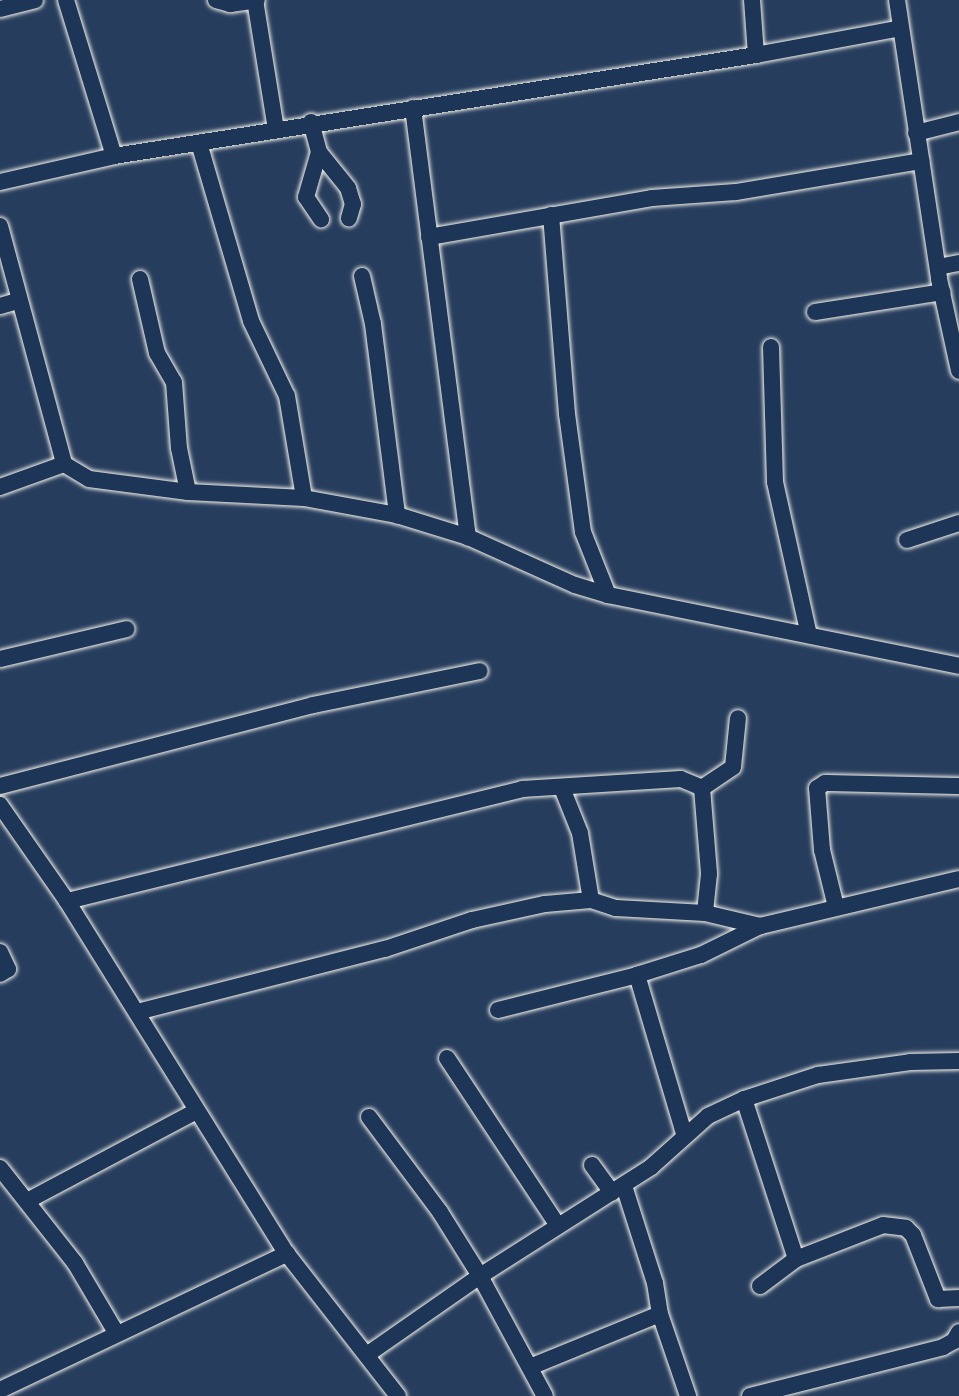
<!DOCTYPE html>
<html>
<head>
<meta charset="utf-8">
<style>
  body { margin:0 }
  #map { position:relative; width:959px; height:1396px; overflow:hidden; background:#263d5d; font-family:Mynerve,sans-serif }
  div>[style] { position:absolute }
  .roads { filter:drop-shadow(0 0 2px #f4f1e8) drop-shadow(0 0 2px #f4f1e8) }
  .minor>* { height:16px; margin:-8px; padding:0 8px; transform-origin:8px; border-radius:8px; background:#1d3557 }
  span { translate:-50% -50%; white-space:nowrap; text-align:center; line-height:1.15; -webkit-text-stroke:6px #1d3557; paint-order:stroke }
</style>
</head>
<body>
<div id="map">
  <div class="roads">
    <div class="minor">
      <div style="left:66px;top:0;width:163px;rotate:72.9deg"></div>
      <div style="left:216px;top:0;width:15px;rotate:16deg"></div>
      <div style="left:230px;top:4px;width:27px;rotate:-8deg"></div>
      <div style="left:255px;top:0;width:131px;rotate:80.8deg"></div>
      <div style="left:752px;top:0;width:55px;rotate:85.8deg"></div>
      <div style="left:897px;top:0;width:282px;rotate:81.4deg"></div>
      <div style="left:939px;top:279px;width:94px;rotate:77.7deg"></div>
      <div style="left:0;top:9px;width:36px;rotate:-14deg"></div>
      <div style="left:413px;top:108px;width:433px;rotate:82.7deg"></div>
      <div style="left:311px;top:122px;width:31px;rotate:75deg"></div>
      <div style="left:319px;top:152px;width:47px;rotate:106.1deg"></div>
      <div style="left:306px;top:197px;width:27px;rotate:56deg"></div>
      <div style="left:916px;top:133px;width:44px;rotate:-14.3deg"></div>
      <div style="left:199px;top:143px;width:185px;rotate:73.7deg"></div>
      <div style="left:251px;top:321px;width:83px;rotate:64.4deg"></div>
      <div style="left:287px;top:396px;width:103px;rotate:80.5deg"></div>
      <div style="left:319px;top:152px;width:46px;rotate:51.1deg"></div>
      <div style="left:348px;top:188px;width:17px;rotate:73deg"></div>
      <div style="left:353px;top:204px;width:15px;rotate:106deg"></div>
      <div style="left:0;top:182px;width:117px;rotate:-12.8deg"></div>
      <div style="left:114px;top:156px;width:650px;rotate:-8.94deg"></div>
      <div style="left:756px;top:55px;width:147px;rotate:-10.5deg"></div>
      <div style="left:551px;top:215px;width:200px;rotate:85.4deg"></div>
      <div style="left:567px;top:414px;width:119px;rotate:82.3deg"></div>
      <div style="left:583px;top:532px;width:68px;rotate:68.4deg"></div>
      <div style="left:0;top:226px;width:246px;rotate:74.9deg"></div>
      <div style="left:64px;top:464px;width:29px;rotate:31deg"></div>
      <div style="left:89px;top:479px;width:100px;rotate:7.5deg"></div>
      <div style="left:188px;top:492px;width:116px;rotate:3deg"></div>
      <div style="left:304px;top:498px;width:95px;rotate:10.4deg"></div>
      <div style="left:397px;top:515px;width:74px;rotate:17.2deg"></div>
      <div style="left:468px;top:537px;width:117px;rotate:24.2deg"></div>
      <div style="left:575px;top:585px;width:34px;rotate:17deg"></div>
      <div style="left:608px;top:595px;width:358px;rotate:11.4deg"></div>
      <div style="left:429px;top:237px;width:226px;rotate:-9.9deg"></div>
      <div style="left:652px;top:198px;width:84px;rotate:-4.1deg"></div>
      <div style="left:736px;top:192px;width:188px;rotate:-9.5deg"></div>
      <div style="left:938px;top:267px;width:21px;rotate:-11deg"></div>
      <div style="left:362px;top:276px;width:49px;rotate:77.1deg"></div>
      <div style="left:373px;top:324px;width:193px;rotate:82.8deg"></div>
      <div style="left:140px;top:279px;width:76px;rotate:77.1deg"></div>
      <div style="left:157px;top:353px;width:34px;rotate:60deg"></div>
      <div style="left:174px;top:382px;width:66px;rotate:85.7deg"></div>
      <div style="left:179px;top:448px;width:45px;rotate:78.4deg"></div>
      <div style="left:0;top:306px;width:19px;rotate:-16deg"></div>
      <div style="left:815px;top:312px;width:129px;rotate:-8.9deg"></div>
      <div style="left:771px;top:347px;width:135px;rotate:88.3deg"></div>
      <div style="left:775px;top:482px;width:157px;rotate:77.5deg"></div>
      <div style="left:0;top:487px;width:68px;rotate:-19.8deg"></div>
      <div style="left:907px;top:540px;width:55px;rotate:-18.1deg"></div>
      <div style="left:0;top:659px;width:130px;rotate:-13.3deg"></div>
      <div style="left:0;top:786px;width:323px;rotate:-14.5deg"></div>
      <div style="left:313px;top:705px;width:170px;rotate:-11.5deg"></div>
      <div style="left:562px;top:788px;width:48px;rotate:68.2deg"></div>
      <div style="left:580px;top:833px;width:68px;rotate:80.7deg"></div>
      <div style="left:702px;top:788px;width:37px;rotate:-34deg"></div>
      <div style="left:733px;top:767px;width:49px;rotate:-84.2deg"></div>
      <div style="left:0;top:805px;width:117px;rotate:55.1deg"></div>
      <div style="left:67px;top:901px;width:416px;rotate:58.1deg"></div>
      <div style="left:287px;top:1254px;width:180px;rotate:52deg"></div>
      <div style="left:67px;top:901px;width:469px;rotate:-13.8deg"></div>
      <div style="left:522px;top:789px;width:159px;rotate:-3.6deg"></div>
      <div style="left:681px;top:779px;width:23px;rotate:23deg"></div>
      <div style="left:702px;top:788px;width:86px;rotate:85.3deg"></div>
      <div style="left:709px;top:874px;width:39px;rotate:96deg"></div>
      <div style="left:836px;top:907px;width:59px;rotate:-103.8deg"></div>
      <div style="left:822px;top:850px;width:62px;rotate:-94.6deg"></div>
      <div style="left:817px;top:788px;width:9px;rotate:-32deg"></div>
      <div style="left:825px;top:783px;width:134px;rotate:1.3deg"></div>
      <div style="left:0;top:952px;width:19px;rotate:65deg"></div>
      <div style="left:8px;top:969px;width:9px;rotate:148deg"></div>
      <div style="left:637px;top:975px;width:166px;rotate:73.5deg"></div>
      <div style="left:498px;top:1010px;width:143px;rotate:-14.1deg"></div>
      <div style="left:637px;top:975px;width:67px;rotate:-17.4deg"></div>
      <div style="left:701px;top:955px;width:66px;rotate:-26.2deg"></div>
      <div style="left:137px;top:1012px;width:256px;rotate:-14.3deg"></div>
      <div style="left:385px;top:949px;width:92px;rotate:-18.4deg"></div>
      <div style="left:472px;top:920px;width:75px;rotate:-12.4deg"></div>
      <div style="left:545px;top:904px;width:46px;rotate:-5deg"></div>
      <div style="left:591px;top:900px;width:26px;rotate:18deg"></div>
      <div style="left:616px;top:908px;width:89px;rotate:3.2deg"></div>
      <div style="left:705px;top:913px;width:57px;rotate:13.3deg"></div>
      <div style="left:760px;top:926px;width:204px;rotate:-13.3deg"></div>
      <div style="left:447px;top:1058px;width:201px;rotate:56.5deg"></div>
      <div style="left:744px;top:1099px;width:168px;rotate:72deg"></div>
      <div style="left:369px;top:1117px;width:119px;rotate:53.2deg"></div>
      <div style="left:440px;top:1212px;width:75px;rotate:58deg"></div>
      <div style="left:480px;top:1276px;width:136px;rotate:61.6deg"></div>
      <div style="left:592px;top:1165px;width:34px;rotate:54deg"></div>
      <div style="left:0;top:1168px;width:121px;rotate:51.7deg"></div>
      <div style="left:75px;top:1263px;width:82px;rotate:59.4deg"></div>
      <div style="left:624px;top:1186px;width:102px;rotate:72.3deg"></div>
      <div style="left:655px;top:1283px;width:31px;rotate:81deg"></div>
      <div style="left:660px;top:1314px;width:87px;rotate:71.1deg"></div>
      <div style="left:27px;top:1201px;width:191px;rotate:-28deg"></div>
      <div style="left:760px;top:1286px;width:45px;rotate:-36.9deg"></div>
      <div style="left:796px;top:1259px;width:93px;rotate:-21.3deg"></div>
      <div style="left:883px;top:1225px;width:23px;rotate:7deg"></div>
      <div style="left:906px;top:1228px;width:10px;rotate:45deg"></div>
      <div style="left:913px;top:1235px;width:69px;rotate:68.7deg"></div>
      <div style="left:938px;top:1299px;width:21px;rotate:-3deg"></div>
      <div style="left:368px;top:1354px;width:136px;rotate:-34.9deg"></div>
      <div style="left:480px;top:1276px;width:203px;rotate:-32.5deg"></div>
      <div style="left:651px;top:1167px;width:76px;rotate:-41.8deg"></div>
      <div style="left:708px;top:1116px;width:40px;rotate:-25deg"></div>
      <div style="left:744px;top:1099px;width:78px;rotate:-18deg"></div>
      <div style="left:818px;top:1075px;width:93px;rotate:-8deg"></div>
      <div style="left:910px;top:1062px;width:49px;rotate:-1.2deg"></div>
      <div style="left:530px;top:1367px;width:140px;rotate:-22.2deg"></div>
      <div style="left:0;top:1390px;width:318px;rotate:-25.4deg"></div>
      <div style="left:750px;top:1396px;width:199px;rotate:-14.2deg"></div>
      <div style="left:943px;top:1347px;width:13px;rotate:-29deg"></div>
      <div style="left:954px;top:1341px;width:10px;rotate:-61deg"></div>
    </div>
  </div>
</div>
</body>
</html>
